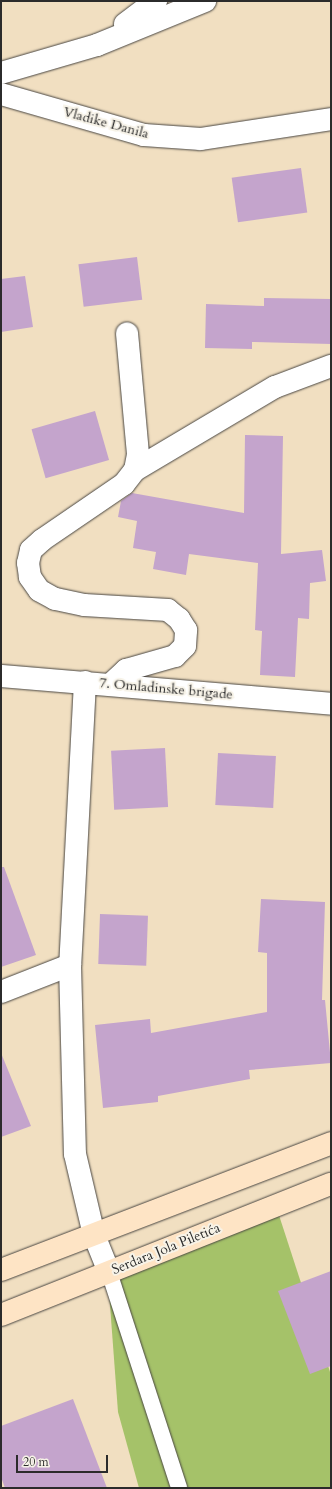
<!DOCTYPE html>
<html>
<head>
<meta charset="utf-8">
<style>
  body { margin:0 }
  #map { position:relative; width:332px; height:1489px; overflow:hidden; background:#f1dfc1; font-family:Cardo,serif }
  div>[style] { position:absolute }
  .green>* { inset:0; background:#a5c269 }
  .building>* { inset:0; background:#c4a4cc; transform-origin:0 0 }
  .roads { filter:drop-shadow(0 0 1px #494642) drop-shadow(0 0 1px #494642) }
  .service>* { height:16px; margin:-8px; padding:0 8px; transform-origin:8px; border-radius:8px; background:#fff }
  .minor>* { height:22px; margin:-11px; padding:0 11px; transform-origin:11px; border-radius:11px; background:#fff }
  .secondary>* { height:22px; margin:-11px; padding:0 11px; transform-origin:11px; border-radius:11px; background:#fee4c5 }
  span { translate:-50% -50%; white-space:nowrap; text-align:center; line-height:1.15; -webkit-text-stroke:4px #f7f3e8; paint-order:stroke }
  .street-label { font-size:14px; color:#2b2b2b }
  .frame { position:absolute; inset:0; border:2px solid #2b2b2b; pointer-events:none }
  .scale { position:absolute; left:16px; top:1455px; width:92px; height:18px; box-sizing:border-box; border:2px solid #2b2b2b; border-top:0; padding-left:5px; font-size:12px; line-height:14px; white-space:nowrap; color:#2b2b2b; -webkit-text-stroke:3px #f7f3e8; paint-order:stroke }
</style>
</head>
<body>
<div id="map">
  <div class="green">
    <div style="clip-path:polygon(276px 1206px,331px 1375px,331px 1488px,139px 1488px,118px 1412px,107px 1265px)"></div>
  </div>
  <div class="building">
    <div style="left:301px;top:168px;width:45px;height:70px;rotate:82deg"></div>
    <div style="left:137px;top:257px;width:43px;height:59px;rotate:83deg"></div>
    <div style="clip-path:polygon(25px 276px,33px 327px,1px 332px,1px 279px)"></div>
    <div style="clip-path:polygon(264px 298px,331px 299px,331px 344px,252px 342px,252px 349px,205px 348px,206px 304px,264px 306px)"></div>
    <div style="left:95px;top:411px;width:51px;height:66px;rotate:74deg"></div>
    <div style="clip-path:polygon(245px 435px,283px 436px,281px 554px,322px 550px,326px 581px,310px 583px,309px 619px,298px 618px,295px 677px,260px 675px,262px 631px,255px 630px,258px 563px,189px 554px,186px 575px,153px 569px,156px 552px,133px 548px,137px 521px,118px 517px,121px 501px,132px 493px,244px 513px)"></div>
    <div style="left:165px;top:748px;width:59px;height:54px;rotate:87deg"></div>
    <div style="left:218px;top:753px;width:58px;height:52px;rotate:3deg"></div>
    <div style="clip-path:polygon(1px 867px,4px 867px,36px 955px,1px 967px)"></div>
    <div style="clip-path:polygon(261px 899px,325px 902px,322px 1000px,325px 1000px,331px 1063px,249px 1070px,250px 1079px,158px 1096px,158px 1102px,103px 1108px,95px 1025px,150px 1019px,151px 1033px,267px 1012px,267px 953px,258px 952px)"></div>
    <div style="left:100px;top:914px;width:48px;height:50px;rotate:2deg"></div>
    <div style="clip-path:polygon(1px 1053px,31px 1126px,1px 1137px)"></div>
    <div style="clip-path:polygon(331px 1271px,331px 1366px,310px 1374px,278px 1291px)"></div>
    <div style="clip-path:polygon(73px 1399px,107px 1488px,5px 1488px,1px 1477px,1px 1426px)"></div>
  </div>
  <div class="roads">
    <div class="service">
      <div style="left:109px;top:1272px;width:227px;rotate:72deg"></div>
    </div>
    <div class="minor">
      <div style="left:125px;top:24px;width:39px;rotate:-37deg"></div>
      <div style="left:1px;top:73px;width:100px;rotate:-16.3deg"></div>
      <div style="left:97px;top:45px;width:117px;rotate:-22.2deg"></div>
      <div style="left:1px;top:94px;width:149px;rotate:16deg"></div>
      <div style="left:144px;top:135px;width:57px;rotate:4deg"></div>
      <div style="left:201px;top:139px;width:132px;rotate:-8.7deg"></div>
      <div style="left:135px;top:470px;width:163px;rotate:-30.7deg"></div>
      <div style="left:275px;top:387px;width:60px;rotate:-20.6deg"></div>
      <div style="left:1px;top:676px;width:331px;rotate:4.8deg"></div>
      <div style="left:85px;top:682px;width:283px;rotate:93deg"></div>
      <div style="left:70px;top:965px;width:189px;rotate:88.5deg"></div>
      <div style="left:75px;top:1154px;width:83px;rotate:76.8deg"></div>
      <div style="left:94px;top:1235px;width:40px;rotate:68deg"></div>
      <div style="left:111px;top:684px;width:21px;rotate:-43deg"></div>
      <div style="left:126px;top:670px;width:51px;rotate:-15.9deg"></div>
      <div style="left:175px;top:656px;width:14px;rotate:-45deg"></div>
      <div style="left:185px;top:646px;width:16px;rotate:-86deg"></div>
      <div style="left:186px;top:630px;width:13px;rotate:-122deg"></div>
      <div style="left:179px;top:619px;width:14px;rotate:-141deg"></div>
      <div style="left:168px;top:610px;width:84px;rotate:-176.6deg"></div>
      <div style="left:84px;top:605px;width:30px;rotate:-168deg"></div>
      <div style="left:55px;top:599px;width:18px;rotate:-151deg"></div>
      <div style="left:39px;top:590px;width:16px;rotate:-125deg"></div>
      <div style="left:30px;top:577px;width:14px;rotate:-98deg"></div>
      <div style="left:28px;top:563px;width:13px;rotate:-77deg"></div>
      <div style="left:31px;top:550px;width:15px;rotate:-42deg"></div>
      <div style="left:42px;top:540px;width:99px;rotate:-34.3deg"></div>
      <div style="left:124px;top:484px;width:18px;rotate:-52deg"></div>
      <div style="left:135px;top:470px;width:16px;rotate:-79deg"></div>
      <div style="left:138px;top:454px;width:121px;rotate:-95.2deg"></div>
      <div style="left:1px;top:992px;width:74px;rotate:-21.4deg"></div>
    </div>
    <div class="secondary">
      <div style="left:1px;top:1270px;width:354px;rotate:-21deg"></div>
      <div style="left:1px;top:1315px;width:355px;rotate:-21.7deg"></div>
    </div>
  </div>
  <div class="street-label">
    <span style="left:106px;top:123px;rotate:15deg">Vladike Danila</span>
    <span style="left:166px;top:689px;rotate:5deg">7. Omladinske brigade</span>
    <span style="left:166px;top:1249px;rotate:-22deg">Serdara Jola Piletića</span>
  </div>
  <div class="frame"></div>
  <div class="scale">20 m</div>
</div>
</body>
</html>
